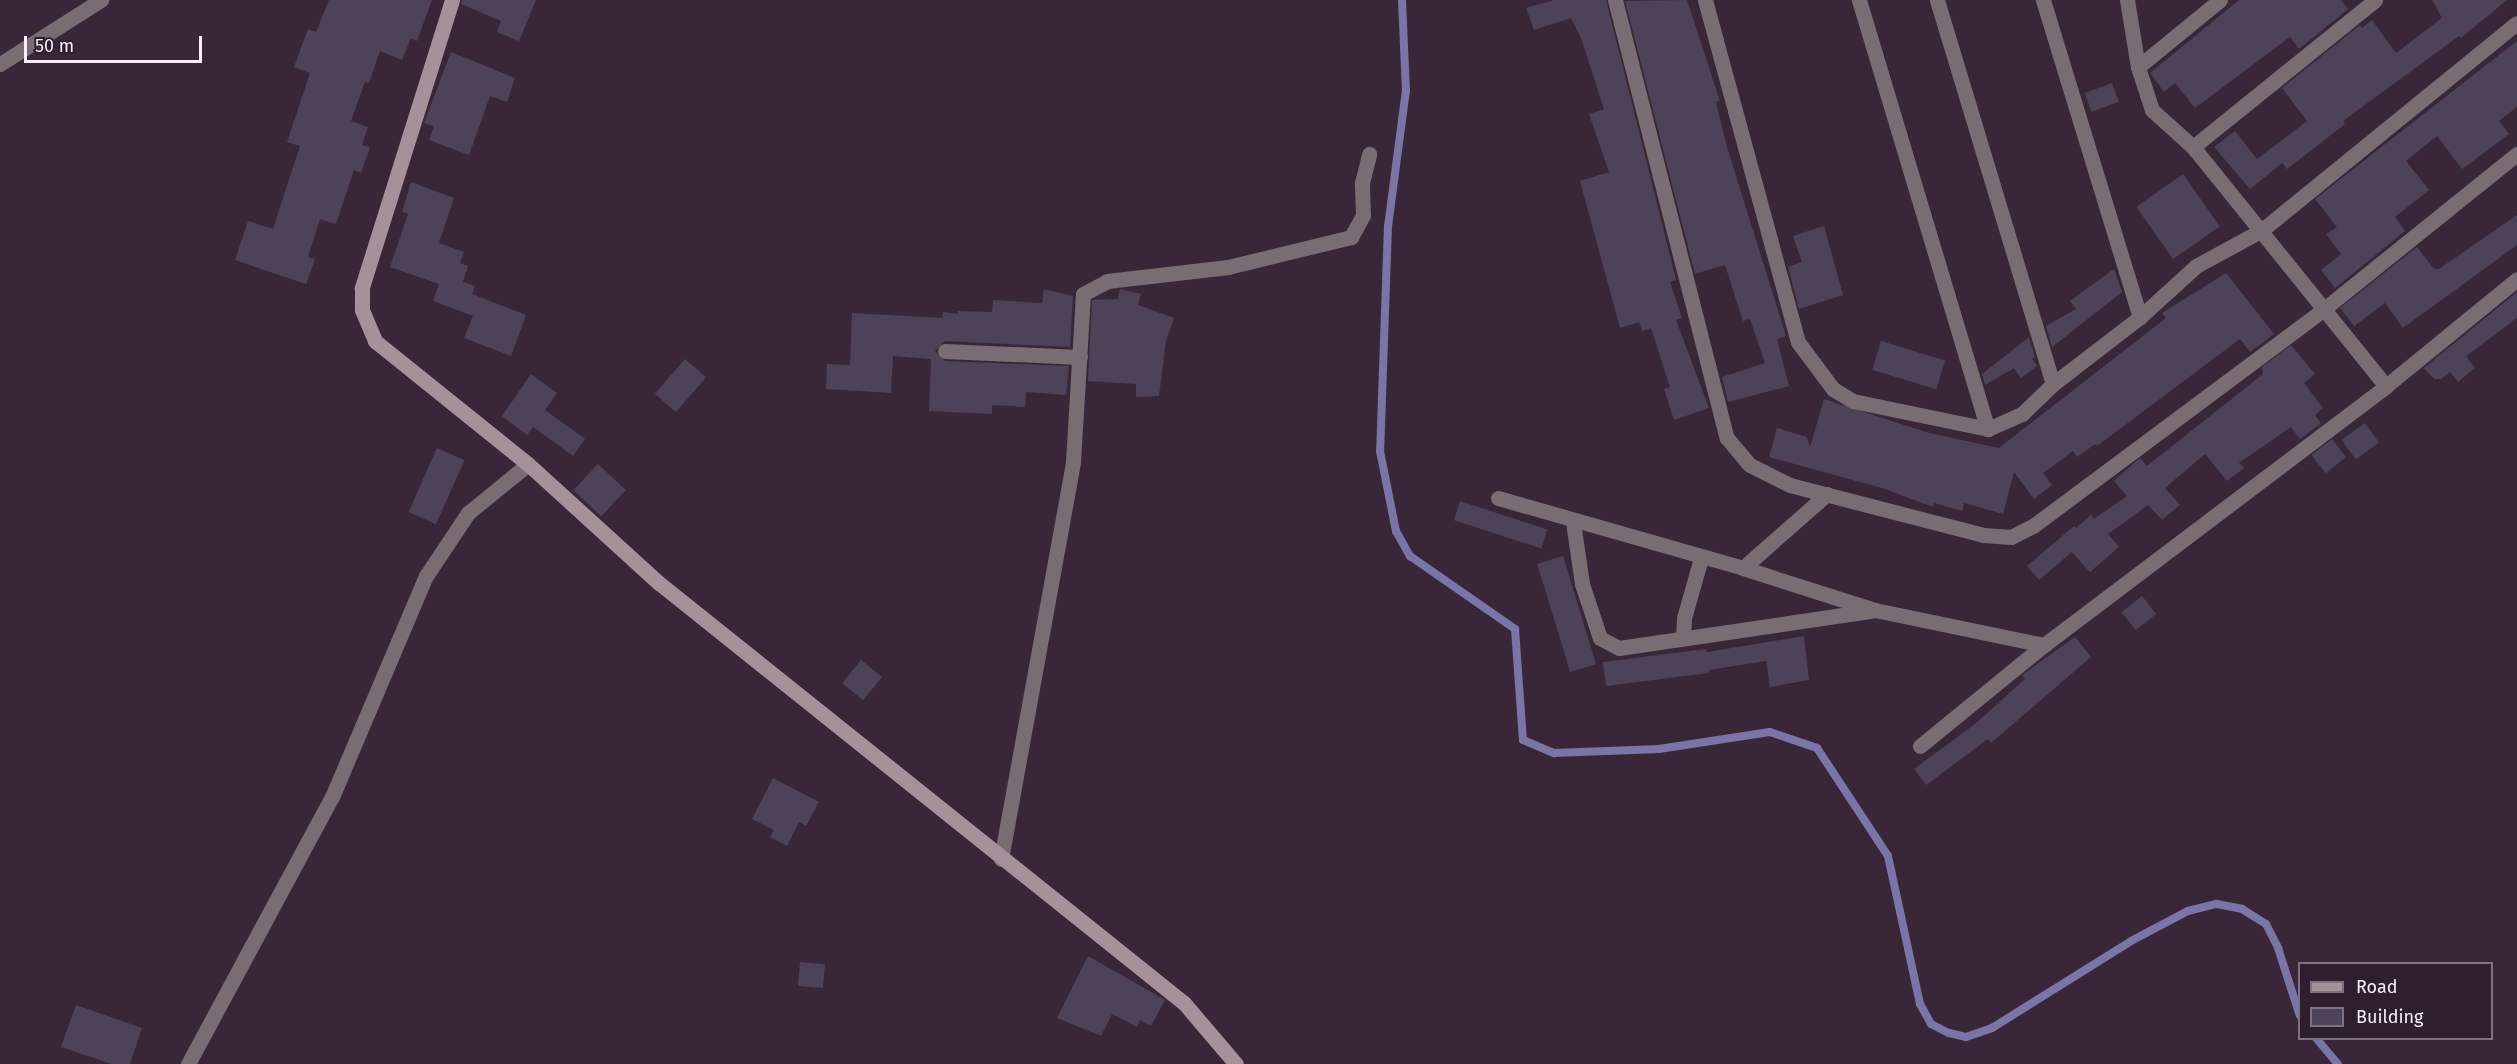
<!DOCTYPE html>
<html>
<head>
<meta charset="utf-8">
<style>
  body { margin:0 }
  #map { position:relative; width:2517px; height:1064px; overflow:hidden; background:#392739; font-family:"Fira Sans",sans-serif }
  div>[style] { position:absolute }
  .stream>* { height:8px; margin:-4px; padding:0 4px; transform-origin:4px; border-radius:4px; background:#7a74a7 }
  .building>* { inset:0; background:#4e4258; transform-origin:0 0 }
  .street>* { height:15px; margin:-7.5px; padding:0 7.5px; transform-origin:7.5px; border-radius:7.5px; background:#796d73 }
  .secondary>* { height:15px; margin:-7.5px; padding:0 7.5px; transform-origin:7.5px; border-radius:7.5px; background:#a4919a }
  span { translate:-50% -50%; white-space:nowrap; text-align:center; line-height:1.15; -webkit-text-stroke:4.5px #2f1e2f; paint-order:stroke }
  .legend { position:absolute; left:2298px; top:962px; width:195px; height:78px; box-sizing:border-box; background:#2f1e2f; border:2px solid #7f717f; margin:0; padding:8px 10px; list-style:none; font-size:18px; color:#f8edf8 }
  .legend li { display:flex; align-items:center; gap:12px; height:30px }
  .legend b { width:30px; border:2px solid #7f717f }
  .scale { position:absolute; left:24px; top:36px; width:178px; height:27px; box-sizing:border-box; border:3px solid #f8edf8; border-top:0; padding-left:8px; font-size:18px; line-height:21px; white-space:nowrap; color:#f8edf8; -webkit-text-stroke:4px #2f1e2f; paint-order:stroke }
</style>
</head>
<body>
<div id="map">
  <div class="stream">
    <div style="left:1402px;top:0;width:90px;rotate:87.5deg"></div>
    <div style="left:1406px;top:90px;width:137px;rotate:97.5deg"></div>
    <div style="left:1388px;top:226px;width:225px;rotate:92deg"></div>
    <div style="left:1380px;top:451px;width:82px;rotate:78.7deg"></div>
    <div style="left:1396px;top:531px;width:29px;rotate:61deg"></div>
    <div style="left:1410px;top:556px;width:128px;rotate:34.8deg"></div>
    <div style="left:1515px;top:629px;width:111px;rotate:85.9deg"></div>
    <div style="left:1523px;top:740px;width:34px;rotate:23deg"></div>
    <div style="left:1554px;top:753px;width:105px;rotate:-2.2deg"></div>
    <div style="left:1659px;top:749px;width:112px;rotate:-8.7deg"></div>
    <div style="left:1770px;top:732px;width:50px;rotate:18.8deg"></div>
    <div style="left:1817px;top:748px;width:129px;rotate:56.7deg"></div>
    <div style="left:1888px;top:856px;width:151px;rotate:77.8deg"></div>
    <div style="left:1920px;top:1004px;width:23px;rotate:61deg"></div>
    <div style="left:1931px;top:1024px;width:20px;rotate:27deg"></div>
    <div style="left:1949px;top:1033px;width:17px;rotate:13deg"></div>
    <div style="left:1966px;top:1037px;width:28px;rotate:-19deg"></div>
    <div style="left:1992px;top:1028px;width:164px;rotate:-32deg"></div>
    <div style="left:2131px;top:941px;width:64px;rotate:-27.8deg"></div>
    <div style="left:2188px;top:911px;width:30px;rotate:-14deg"></div>
    <div style="left:2217px;top:904px;width:25px;rotate:11deg"></div>
    <div style="left:2242px;top:909px;width:28px;rotate:32deg"></div>
    <div style="left:2266px;top:924px;width:27px;rotate:63deg"></div>
    <div style="left:2278px;top:948px;width:71px;rotate:72.1deg"></div>
    <div style="left:2316px;top:1038px;width:34px;rotate:50deg"></div>
  </div>
  <div class="building">
    <div style="clip-path:polygon(329px 0,432px 0,417px 41px,411px 38px,402px 60px,380px 51px,369px 83px,365px 82px,351px 121px,368px 127px,362px 145px,370px 147px,361px 173px,354px 170px,336px 224px,320px 219px,308px 257px,315px 259px,306px 284px,235px 260px,248px 221px,273px 229px,300px 146px,287px 142px,310px 73px,294px 67px,308px 29px,316px 32px)"></div>
    <div style="clip-path:polygon(462px 0,536px 0,519px 41px,497px 32px,501px 21px,461px 4px)"></div>
    <div style="clip-path:polygon(1554px 0,1606px 0,1676px 280px,1670px 282px,1682px 318px,1676px 320px,1709px 408px,1674px 420px,1664px 389px,1670px 387px,1651px 328px,1642px 331px,1639px 322px,1620px 328px,1580px 181px,1609px 172px,1589px 114px,1604px 109px,1581px 38px,1571px 18px,1534px 30px,1526px 8px)"></div>
    <div style="clip-path:polygon(1687px 0,1720px 101px,1716px 102px,1727px 147px,1786px 336px,1777px 339px,1789px 386px,1728px 402px,1722px 377px,1765px 363px,1750px 319px,1743px 321px,1725px 265px,1695px 274px,1625px 1px)"></div>
    <div style="clip-path:polygon(2239px 0,2341px 0,2348px 9px,2299px 49px,2290px 37px,2195px 108px,2175px 83px,2164px 92px,2150px 73px)"></div>
    <div style="clip-path:polygon(2432px 0,2507px 0,2461px 38px,2459px 36px,2343px 121px,2345px 124px,2287px 169px,2282px 163px,2250px 189px,2214px 147px,2235px 131px,2257px 159px,2307px 121px,2282px 88px,2360px 25px,2362px 28px,2372px 20px,2396px 53px,2442px 18px)"></div>
    <div style="clip-path:polygon(2517px 41px,2517px 107px,2499px 121px,2509px 134px,2462px 169px,2437px 136px,2406px 161px,2429px 190px,2395px 217px,2405px 231px,2335px 288px,2321px 270px,2341px 254px,2326px 234px,2337px 227px,2315px 199px)"></div>
    <div style="clip-path:polygon(451px 52px,515px 78px,507px 102px,490px 96px,469px 155px,429px 140px,434px 126px,424px 123px)"></div>
    <div style="left:2112px;top:83px;width:20px;height:29px;rotate:70deg"></div>
    <div style="left:2183px;top:174px;width:64px;height:57px;rotate:55deg"></div>
    <div style="clip-path:polygon(411px 182px,454px 198px,439px 243px,464px 252px,460px 263px,468px 266px,463px 282px,475px 286px,472px 294px,526px 315px,511px 356px,464px 338px,473px 316px,433px 301px,439px 284px,390px 267px,408px 214px,402px 212px)"></div>
    <div style="clip-path:polygon(2517px 215px,2517px 245px,2403px 328px,2385px 303px,2354px 326px,2340px 308px,2417px 247px,2434px 269px,2439px 269px)"></div>
    <div style="clip-path:polygon(1824px 226px,1843px 295px,1799px 309px,1788px 267px,1802px 262px,1793px 236px)"></div>
    <div style="clip-path:polygon(2114px 269px,2122px 292px,2052px 347px,2046px 326px,2076px 309px,2070px 301px)"></div>
    <div style="clip-path:polygon(2226px 273px,2274px 334px,2250px 352px,2240px 339px,2097px 446px,2095px 444px,2077px 457px,2073px 451px,2043px 473px,2052px 485px,2034px 499px,2014px 472px,2003px 514px,1964px 503px,1962px 511px,1934px 503px,1933px 507px,1882px 488px,1769px 457px,1777px 428px,1807px 437px,1810px 447px,1824px 399px,1929px 433px,1999px 448px,2166px 318px,2162px 313px)"></div>
    <div style="clip-path:polygon(1044px 289px,1073px 296px,1070px 347px,945px 341px,935px 351px,945px 361px,1069px 366px,1066px 395px,1026px 392px,1025px 407px,992px 405px,992px 414px,929px 411px,931px 359px,893px 356px,891px 393px,826px 389px,827px 364px,850px 365px,852px 313px,942px 318px,943px 312px,958px 314px,958px 311px,992px 312px,993px 300px,1042px 303px)"></div>
    <div style="clip-path:polygon(1120px 289px,1141px 294px,1138px 305px,1174px 318px,1166px 341px,1159px 396px,1136px 397px,1136px 384px,1088px 381px,1092px 300px,1118px 299px)"></div>
    <div style="clip-path:polygon(2517px 292px,2517px 318px,2466px 356px,2475px 368px,2458px 382px,2450px 372px,2441px 379px,2434px 379px,2424px 368px)"></div>
    <div style="clip-path:polygon(2029px 337px,2035px 357px,2032px 359px,2037px 366px,2021px 378px,2014px 368px,1985px 385px,1982px 374px)"></div>
    <div style="left:1881px;top:341px;width:67px;height:30px;rotate:17deg"></div>
    <div style="clip-path:polygon(2291px 345px,2315px 374px,2304px 383px,2323px 408px,2315px 415px,2321px 423px,2300px 439px,2291px 427px,2239px 463px,2244px 468px,2227px 481px,2205px 454px,2165px 488px,2180px 505px,2162px 520px,2148px 505px,2108px 534px,2119px 547px,2090px 572px,2072px 552px,2039px 580px,2027px 566px,2074px 526px,2076px 528px,2091px 515px,2094px 519px,2127px 496px,2114px 481px,2135px 462px,2140px 458px,2147px 466px,2263px 374px,2262px 367px)"></div>
    <div style="left:685px;top:359px;width:28px;height:46px;rotate:41deg"></div>
    <div style="clip-path:polygon(531px 374px,557px 393px,545px 410px,585px 439px,573px 456px,533px 427px,527px 435px,502px 416px)"></div>
    <div style="left:2365px;top:423px;width:24px;height:29px;rotate:54deg"></div>
    <div style="left:2332px;top:439px;width:23px;height:26px;rotate:52deg"></div>
    <div style="left:437px;top:448px;width:30px;height:70px;rotate:24deg"></div>
    <div style="left:598px;top:464px;width:38px;height:36px;rotate:43deg"></div>
    <div style="left:1460px;top:501px;width:92px;height:20px;rotate:18deg"></div>
    <div style="left:1563px;top:556px;width:113px;height:27px;rotate:73deg"></div>
    <div style="left:2142px;top:596px;width:23px;height:26px;rotate:52deg"></div>
    <div style="clip-path:polygon(1804px 636px,1809px 680px,1770px 687px,1766px 661px,1709px 670px,1709px 673px,1606px 686px,1603px 662px,1706px 649px,1707px 652px)"></div>
    <div style="clip-path:polygon(2075px 637px,2091px 657px,1991px 743px,1988px 739px,1926px 785px,1914px 769px,1975px 724px,2025px 679px,2022px 675px)"></div>
    <div style="left:861px;top:660px;width:27px;height:30px;rotate:39deg"></div>
    <div style="clip-path:polygon(773px 778px,819px 802px,806px 826px,799px 822px,787px 846px,770px 837px,774px 830px,752px 819px)"></div>
    <div style="clip-path:polygon(1088px 956px,1165px 1000px,1151px 1026px,1140px 1020px,1137px 1027px,1112px 1014px,1101px 1036px,1057px 1018px)"></div>
    <div style="left:800px;top:962px;width:25px;height:24px;rotate:5deg"></div>
    <div style="clip-path:polygon(76px 1005px,142px 1028px,130px 1064px,112px 1064px,61px 1047px)"></div>
  </div>
  <div class="street">
    <div style="left:1615px;top:0;width:452px;rotate:75.7deg"></div>
    <div style="left:1727px;top:438px;width:35px;rotate:50deg"></div>
    <div style="left:1750px;top:465px;width:45px;rotate:26.6deg"></div>
    <div style="left:1790px;top:485px;width:199px;rotate:14.5deg"></div>
    <div style="left:1983px;top:535px;width:28px;rotate:4deg"></div>
    <div style="left:2011px;top:537px;width:25px;rotate:-27deg"></div>
    <div style="left:2033px;top:526px;width:363px;rotate:-36.7deg"></div>
    <div style="left:2324px;top:309px;width:248px;rotate:-38.8deg"></div>
    <div style="left:1705px;top:0;width:354px;rotate:74.8deg"></div>
    <div style="left:1798px;top:342px;width:59px;rotate:53.3deg"></div>
    <div style="left:1833px;top:389px;width:23px;rotate:31deg"></div>
    <div style="left:1853px;top:401px;width:138px;rotate:11.7deg"></div>
    <div style="left:1988px;top:429px;width:37px;rotate:-24deg"></div>
    <div style="left:2022px;top:414px;width:43px;rotate:-44.1deg"></div>
    <div style="left:2053px;top:384px;width:110px;rotate:-37.6deg"></div>
    <div style="left:2140px;top:317px;width:76px;rotate:-42.3deg"></div>
    <div style="left:2196px;top:266px;width:75px;rotate:-28.6deg"></div>
    <div style="left:2262px;top:230px;width:328px;rotate:-39.1deg"></div>
    <div style="left:1859px;top:0;width:448px;rotate:73.3deg"></div>
    <div style="left:1937px;top:0;width:401px;rotate:73.2deg"></div>
    <div style="left:2043px;top:0;width:332px;rotate:73deg"></div>
    <div style="left:2127px;top:0;width:68px;rotate:80.7deg"></div>
    <div style="left:2138px;top:67px;width:45px;rotate:72deg"></div>
    <div style="left:2152px;top:110px;width:55px;rotate:42.1deg"></div>
    <div style="left:2193px;top:147px;width:307px;rotate:51.1deg"></div>
    <div style="left:0;top:64px;width:120px;rotate:-32.4deg"></div>
    <div style="left:2138px;top:67px;width:106px;rotate:-39.3deg"></div>
    <div style="left:2193px;top:147px;width:234px;rotate:-38.9deg"></div>
    <div style="left:945px;top:351px;width:135px;rotate:2.5deg"></div>
    <div style="left:1498px;top:498px;width:255px;rotate:15.9deg"></div>
    <div style="left:1743px;top:568px;width:139px;rotate:17.7deg"></div>
    <div style="left:1875px;top:610px;width:173px;rotate:11.7deg"></div>
    <div style="left:1573px;top:522px;width:63px;rotate:81.7deg"></div>
    <div style="left:1582px;top:584px;width:57px;rotate:71.6deg"></div>
    <div style="left:1600px;top:638px;width:21px;rotate:28deg"></div>
    <div style="left:1619px;top:648px;width:255px;rotate:-8.4deg"></div>
    <div style="left:1743px;top:568px;width:112px;rotate:-41.4deg"></div>
    <div style="left:1683px;top:638px;width:20px;rotate:-87deg"></div>
    <div style="left:1684px;top:618px;width:62px;rotate:-74.2deg"></div>
    <div style="left:1920px;top:746px;width:160px;rotate:-39.2deg"></div>
    <div style="left:2044px;top:645px;width:429px;rotate:-37.1deg"></div>
    <div style="left:2386px;top:386px;width:169px;rotate:-39.2deg"></div>
    <div style="left:1001px;top:859px;width:403px;rotate:-79.7deg"></div>
    <div style="left:1073px;top:462px;width:168px;rotate:-86.6deg"></div>
    <div style="left:1083px;top:294px;width:27px;rotate:-28deg"></div>
    <div style="left:1107px;top:281px;width:122px;rotate:-6.6deg"></div>
    <div style="left:1228px;top:267px;width:127px;rotate:-13.7deg"></div>
    <div style="left:1351px;top:237px;width:25px;rotate:-61deg"></div>
    <div style="left:1363px;top:215px;width:32px;rotate:-92deg"></div>
    <div style="left:1362px;top:183px;width:30px;rotate:-76deg"></div>
    <div style="left:188px;top:1064px;width:303px;rotate:-61.7deg"></div>
    <div style="left:332px;top:797px;width:240px;rotate:-67deg"></div>
    <div style="left:426px;top:576px;width:76px;rotate:-56.3deg"></div>
    <div style="left:468px;top:513px;width:77px;rotate:-39.2deg"></div>
  </div>
  <div class="secondary">
    <div style="left:452px;top:0;width:302px;rotate:107.4deg"></div>
    <div style="left:362px;top:288px;width:22px;rotate:90deg"></div>
    <div style="left:362px;top:310px;width:34px;rotate:67deg"></div>
    <div style="left:375px;top:341px;width:196px;rotate:38.8deg"></div>
    <div style="left:528px;top:464px;width:177px;rotate:42.3deg"></div>
    <div style="left:659px;top:583px;width:672px;rotate:38.66deg"></div>
    <div style="left:1184px;top:1003px;width:80px;rotate:49.6deg"></div>
  </div>
  <ul class="legend">
  <li><b style="height:8px;background:#a4919a"></b>Road</li>
  <li><b style="height:16px;background:#4e4258"></b>Building</li>
  </ul>
  <div class="scale">50 m</div>
</div>
</body>
</html>
